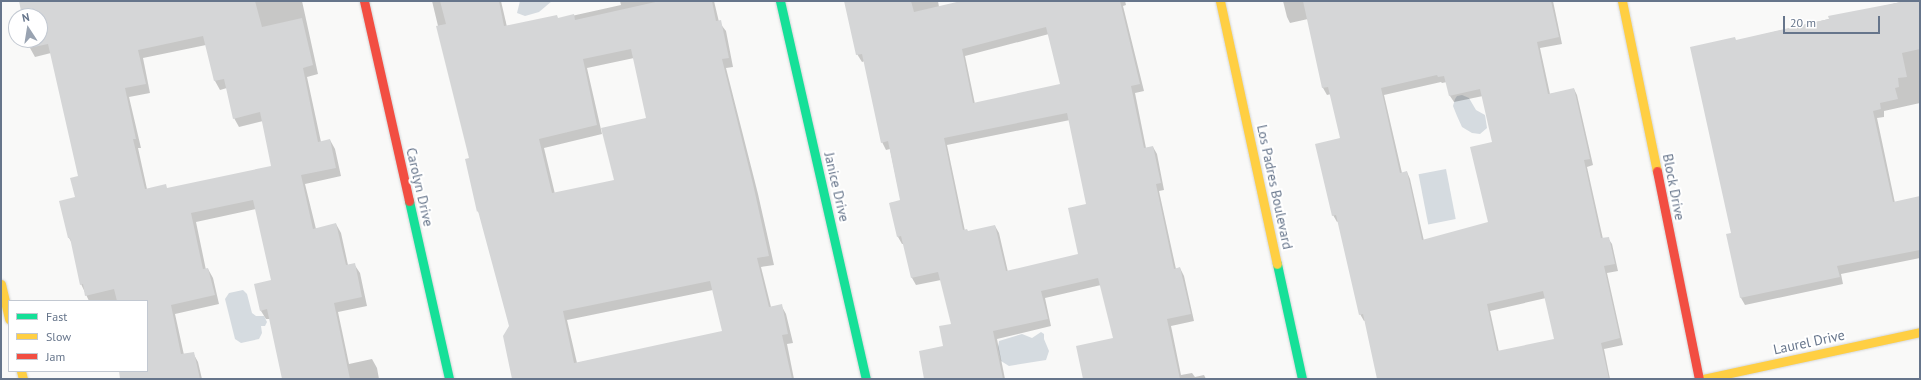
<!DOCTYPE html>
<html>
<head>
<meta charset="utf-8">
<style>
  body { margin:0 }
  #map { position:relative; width:1921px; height:380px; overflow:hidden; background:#f9f9f8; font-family:"PT Sans",sans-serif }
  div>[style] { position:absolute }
  .water>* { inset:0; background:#d5dbe0; transform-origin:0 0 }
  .shadow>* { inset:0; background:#0003 }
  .building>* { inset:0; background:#d5d6d7 }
  .roads { filter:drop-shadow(0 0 1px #d5d7d8) drop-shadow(0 0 1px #d5d7d8) }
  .fast>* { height:9px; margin:-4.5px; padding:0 4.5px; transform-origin:4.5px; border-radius:4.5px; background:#16e098 }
  .slow>* { height:9px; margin:-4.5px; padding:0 4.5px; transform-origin:4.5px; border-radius:4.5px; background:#ffcf43 }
  .jam>* { height:9px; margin:-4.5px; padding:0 4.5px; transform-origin:4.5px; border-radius:4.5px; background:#f24e42 }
  span { translate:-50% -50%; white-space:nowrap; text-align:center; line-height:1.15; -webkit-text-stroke:4px #fff; paint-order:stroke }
  .street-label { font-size:14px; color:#66758b }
  .frame { position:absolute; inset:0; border:2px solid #66758b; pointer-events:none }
  .legend { position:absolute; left:8px; top:300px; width:140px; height:72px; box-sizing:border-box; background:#fff; border:1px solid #c2c8d1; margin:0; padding:5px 7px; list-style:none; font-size:12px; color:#66758b }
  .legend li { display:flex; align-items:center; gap:8px; height:20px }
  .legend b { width:20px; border:1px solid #c2c8d1 }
  .north { position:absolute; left:8px; top:8px; width:40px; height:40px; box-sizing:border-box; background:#fff; border:1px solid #c2c8d1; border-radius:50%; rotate:348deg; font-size:11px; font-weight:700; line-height:16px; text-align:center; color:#66758b }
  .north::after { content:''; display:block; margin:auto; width:14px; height:18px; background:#99a3b1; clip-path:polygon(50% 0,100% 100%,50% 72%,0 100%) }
  .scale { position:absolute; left:1783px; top:16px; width:97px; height:18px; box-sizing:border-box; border:2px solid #66758b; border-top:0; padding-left:5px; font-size:12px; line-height:14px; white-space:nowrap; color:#66758b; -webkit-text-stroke:3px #fff; paint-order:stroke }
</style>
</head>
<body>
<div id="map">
  <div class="water">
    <div style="clip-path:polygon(520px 1px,552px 1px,539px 12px,525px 16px,517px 13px)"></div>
    <div style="clip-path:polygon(1462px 95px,1469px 98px,1476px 110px,1485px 115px,1487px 128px,1480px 134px,1472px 133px,1462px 127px,1457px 116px,1453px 106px,1455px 99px,1457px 96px)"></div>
    <div style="left:1446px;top:169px;width:51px;height:28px;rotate:79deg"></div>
    <div style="clip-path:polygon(243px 290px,247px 294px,252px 313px,256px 316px,264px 316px,267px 322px,265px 326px,261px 326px,262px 333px,259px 339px,241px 343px,235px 339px,225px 299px,229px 293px)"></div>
    <div style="clip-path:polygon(1041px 332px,1044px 334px,1044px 339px,1049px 351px,1046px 360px,1009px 366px,1001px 361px,998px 347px,999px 341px,1022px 334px,1032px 338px)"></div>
  </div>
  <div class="shadow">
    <div style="clip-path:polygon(evenodd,20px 1px,302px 1px,318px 74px,307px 77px,321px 142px,330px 140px,335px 149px,341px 176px,305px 184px,316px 229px,336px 224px,341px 233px,348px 265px,354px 264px,360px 273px,367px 306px,338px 312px,349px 364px,372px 359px,377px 368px,379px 379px,280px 379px,283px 378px,270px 319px,266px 319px,261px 311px,272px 281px,256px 209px,196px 222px,206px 270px,208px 269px,213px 278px,219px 304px,175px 314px,184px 355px,193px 353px,198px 362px,202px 379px,124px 379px,123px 371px,147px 371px,147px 301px,89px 301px,81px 284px,73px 245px,69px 238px,60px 202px,76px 198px,79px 177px,51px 53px,35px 57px,30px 48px,28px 40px,40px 40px,40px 16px,23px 16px,20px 1px,206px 45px,215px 81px,220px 90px,227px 88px,234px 118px,239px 127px,263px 121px,272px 167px,167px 189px,147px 189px,138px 148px,141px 148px,129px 97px,150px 93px,143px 58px,206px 45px)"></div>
    <div style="clip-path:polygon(evenodd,432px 1px,501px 1px,507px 27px,558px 19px,621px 5px,620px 1px,714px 1px,719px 22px,726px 31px,733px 67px,726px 68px,758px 194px,774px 265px,761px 267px,771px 307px,781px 305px,786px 314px,793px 343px,787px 344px,794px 379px,513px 379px,510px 326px,481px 217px,478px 211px,470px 159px,432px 1px,634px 58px,647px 119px,616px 181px,555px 194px,544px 148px,602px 134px,587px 68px,634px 58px,432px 1px,713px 290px,723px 332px,577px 363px,567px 320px,713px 290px)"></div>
    <div style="clip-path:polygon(evenodd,846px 1px,938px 1px,939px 7px,965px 1px,1125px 1px,1126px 5px,1123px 6px,1144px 91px,1135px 93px,1146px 148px,1153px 147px,1157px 154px,1164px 190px,1159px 191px,1176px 269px,1180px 268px,1184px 276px,1194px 321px,1171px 326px,1181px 375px,1192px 373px,1195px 377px,1204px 375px,1206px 379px,1084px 379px,1114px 339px,1101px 285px,1045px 298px,1051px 326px,997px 339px,1005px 379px,925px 379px,945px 346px,952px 325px,941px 280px,916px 285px,912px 278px,904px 244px,902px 244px,898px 237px,890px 203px,901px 201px,890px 149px,886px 150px,882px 142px,865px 61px,862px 62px,857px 54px,846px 1px,1049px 34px,1062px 85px,975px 104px,965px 56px,1049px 34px,846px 1px,1070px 120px,1088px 205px,1079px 255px,1008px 272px,999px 233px,995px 226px,968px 232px,965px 231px,947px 145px,1070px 120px)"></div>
    <div style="clip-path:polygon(evenodd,1283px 1px,1553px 1px,1562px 44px,1540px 48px,1550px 94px,1574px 89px,1577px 95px,1593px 165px,1587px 167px,1603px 239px,1608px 238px,1612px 244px,1618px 271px,1607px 273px,1623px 345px,1604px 349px,1610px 379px,1379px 379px,1366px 320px,1364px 321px,1360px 314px,1339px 221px,1337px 222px,1333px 215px,1341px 138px,1331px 94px,1327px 95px,1323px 88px,1308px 19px,1290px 23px,1287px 17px,1283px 1px,1441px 82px,1442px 83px,1447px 82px,1450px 96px,1454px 102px,1483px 96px,1493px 143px,1489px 223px,1424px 241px,1410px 179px,1407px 172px,1402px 173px,1384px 95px,1441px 82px,1283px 1px,1546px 298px,1555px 340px,1499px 352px,1490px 311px,1546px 298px)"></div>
    <div style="clip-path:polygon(1905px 1px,1920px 1px,1920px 103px,1884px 111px,1884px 117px,1877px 118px,1895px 203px,1920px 197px,1920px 258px,1841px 274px,1843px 284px,1745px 305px,1741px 298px,1732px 234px,1736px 41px)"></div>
  </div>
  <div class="building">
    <div style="clip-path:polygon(evenodd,19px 1px,255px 1px,262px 27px,302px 18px,313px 65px,303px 68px,318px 142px,330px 139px,336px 168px,301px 175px,313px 229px,336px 223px,346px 265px,355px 263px,362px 297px,334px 303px,350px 379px,282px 379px,267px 309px,260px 311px,254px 284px,271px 280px,253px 200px,191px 213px,203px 269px,208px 268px,215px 295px,171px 305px,181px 354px,194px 352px,200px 379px,120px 379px,119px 371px,147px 371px,147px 301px,117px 301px,114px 289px,85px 296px,83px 284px,80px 285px,70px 238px,68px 238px,59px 201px,75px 197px,70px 178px,78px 176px,48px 44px,29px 48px,27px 40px,40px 40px,40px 16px,22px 16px,19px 1px,203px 36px,214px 81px,224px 79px,233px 119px,260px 112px,271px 166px,167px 188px,166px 184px,145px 189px,133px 139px,136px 139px,125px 88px,146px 84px,138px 50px,203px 36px)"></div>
    <div style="clip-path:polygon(evenodd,440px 1px,499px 1px,504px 26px,557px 15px,558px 18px,574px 14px,575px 20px,660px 1px,712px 1px,716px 21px,721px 20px,729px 58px,722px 59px,753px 184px,769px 256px,757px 258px,769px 307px,782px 304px,788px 334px,782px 335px,792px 379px,512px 379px,503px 336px,509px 326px,478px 211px,477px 212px,465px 159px,469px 158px,436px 26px,446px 24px,440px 1px,631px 49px,646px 118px,601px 128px,614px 180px,552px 193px,539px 139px,597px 125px,583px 59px,631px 49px,440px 1px,710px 281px,722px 331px,574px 363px,563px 311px,710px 281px)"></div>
    <div style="clip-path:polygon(evenodd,844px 1px,911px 1px,914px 12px,961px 1px,1120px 1px,1140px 84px,1131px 86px,1144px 148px,1153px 146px,1161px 183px,1156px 184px,1174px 269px,1180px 267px,1191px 314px,1167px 319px,1180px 379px,1083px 379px,1076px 346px,1113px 338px,1098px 278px,1041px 291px,1048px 319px,993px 331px,1003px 379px,924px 379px,919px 351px,943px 346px,939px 326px,951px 324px,938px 272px,911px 278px,901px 236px,897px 237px,889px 203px,900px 200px,888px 141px,881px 143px,862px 54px,856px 55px,844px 1px,1046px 27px,1060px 84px,973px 103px,962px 49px,1046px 27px,844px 1px,1067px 113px,1086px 204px,1068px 208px,1078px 254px,1006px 271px,995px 225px,968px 231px,967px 229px,963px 230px,944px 138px,1067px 113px)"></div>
    <div style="clip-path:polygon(evenodd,1303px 1px,1551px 1px,1559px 37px,1537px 42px,1548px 94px,1574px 88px,1590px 159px,1584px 160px,1601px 238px,1609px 237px,1615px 264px,1604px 266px,1620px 338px,1601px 343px,1609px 379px,1377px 379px,1363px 314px,1359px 315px,1336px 215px,1332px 216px,1315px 144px,1340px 138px,1328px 87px,1322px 88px,1303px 1px,1437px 75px,1438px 77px,1444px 76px,1449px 96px,1480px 89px,1492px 142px,1470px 147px,1488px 222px,1422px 240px,1407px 171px,1400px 173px,1381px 88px,1437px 75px,1303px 1px,1543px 291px,1554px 339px,1497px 351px,1487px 304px,1543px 291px)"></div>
    <div style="clip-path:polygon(1906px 1px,1920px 1px,1920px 49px,1902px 53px,1907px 77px,1898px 78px,1899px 87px,1895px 88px,1898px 99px,1880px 103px,1881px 109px,1873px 111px,1893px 202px,1920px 196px,1920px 250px,1837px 266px,1840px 277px,1740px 298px,1726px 234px,1731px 233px,1690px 47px,1735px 37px,1736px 40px,1829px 19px,1828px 16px)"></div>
  </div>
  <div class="roads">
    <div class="fast">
      <div style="left:780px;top:1px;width:388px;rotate:77.2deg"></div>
      <div style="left:409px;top:201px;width:182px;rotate:77.3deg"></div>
      <div style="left:1277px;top:264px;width:118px;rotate:77.7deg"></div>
    </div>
    <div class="slow">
      <div style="left:1220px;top:1px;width:269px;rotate:77.8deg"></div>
      <div style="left:1622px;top:1px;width:174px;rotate:78.4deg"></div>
      <div style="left:1px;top:284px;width:36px;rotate:77deg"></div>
      <div style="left:21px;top:371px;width:8px;rotate:76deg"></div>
      <div style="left:1703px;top:379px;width:222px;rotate:-12.2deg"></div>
    </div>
    <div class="jam">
      <div style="left:364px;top:1px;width:205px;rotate:77.3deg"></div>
      <div style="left:1657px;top:171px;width:212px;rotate:78.6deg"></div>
    </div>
  </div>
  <div class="street-label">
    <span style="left:420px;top:187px;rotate:77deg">Carolyn Drive</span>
    <span style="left:837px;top:187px;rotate:77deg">Janice Drive</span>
    <span style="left:1275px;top:187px;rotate:78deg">Los Padres Boulevard</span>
    <span style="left:1674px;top:187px;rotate:79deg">Block Drive</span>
    <span style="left:1809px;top:342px;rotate:-12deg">Laurel Drive</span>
  </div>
  <div class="frame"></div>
  <ul class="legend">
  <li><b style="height:5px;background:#16e098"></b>Fast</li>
  <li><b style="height:5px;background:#ffcf43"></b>Slow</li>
  <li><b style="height:5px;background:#f24e42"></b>Jam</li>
  </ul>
  <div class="north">N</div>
  <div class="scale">20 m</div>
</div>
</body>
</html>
